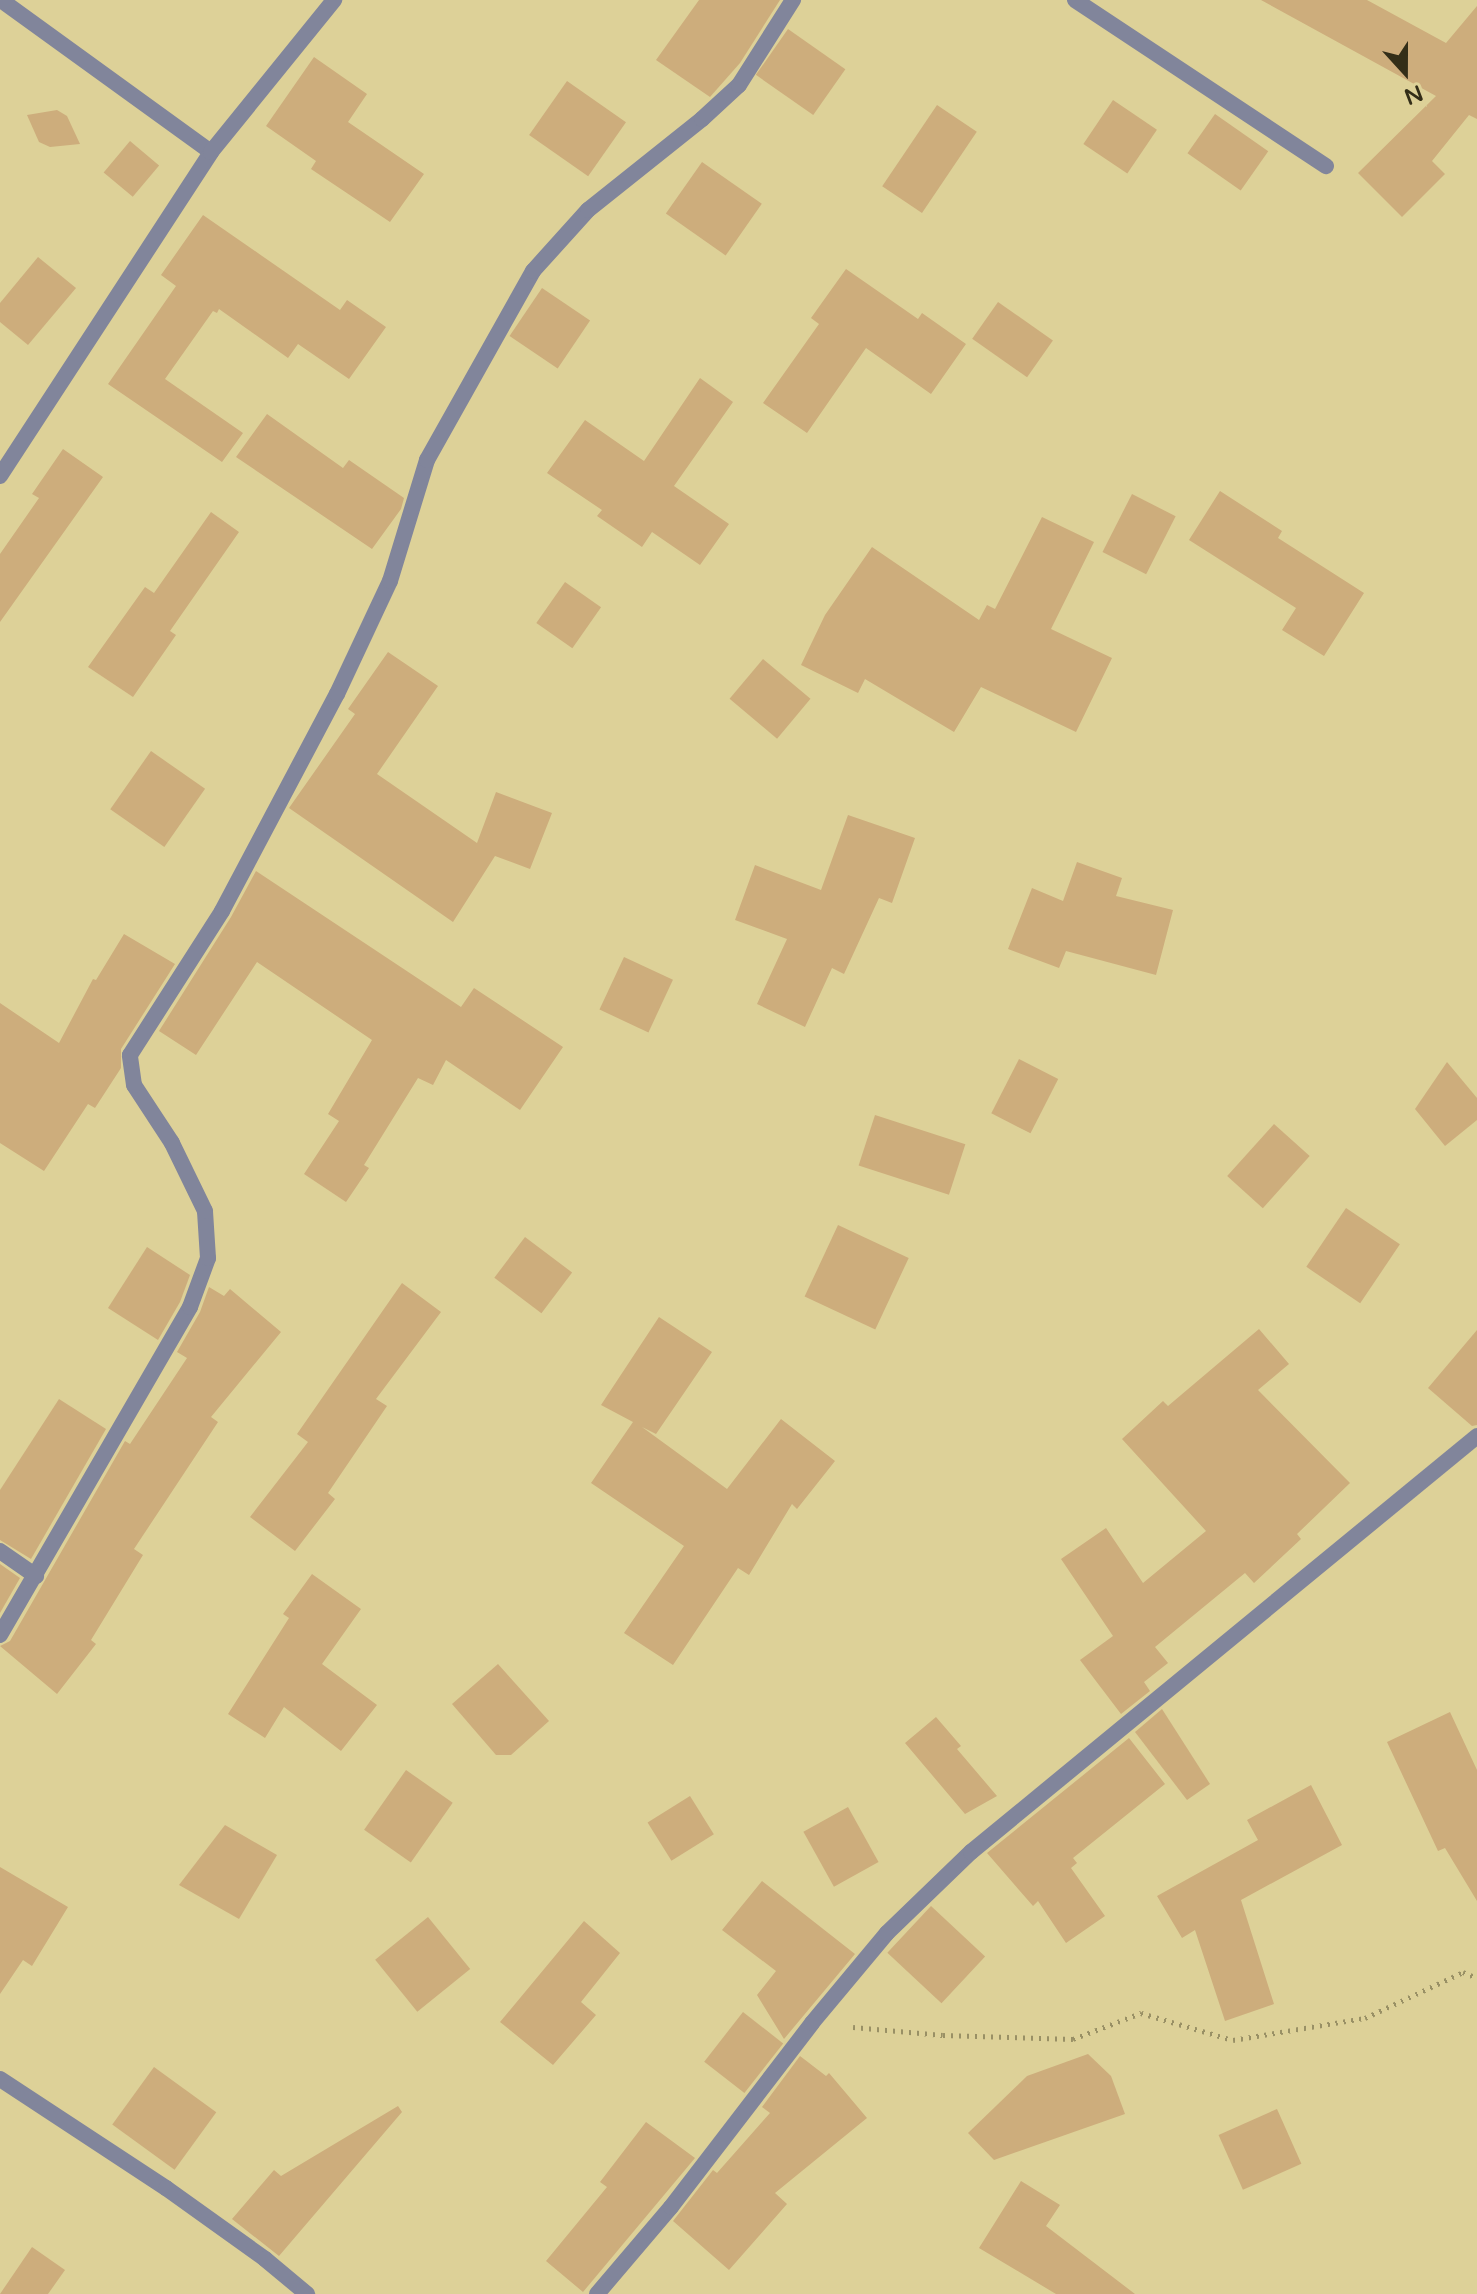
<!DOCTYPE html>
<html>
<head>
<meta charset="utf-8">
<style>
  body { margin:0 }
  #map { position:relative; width:1477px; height:2294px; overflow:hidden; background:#ddd198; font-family:"Varela Round",sans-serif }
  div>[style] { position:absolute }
  .building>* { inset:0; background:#cdad7c; transform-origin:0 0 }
  .path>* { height:5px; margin-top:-2.5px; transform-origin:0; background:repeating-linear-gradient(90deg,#999065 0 2px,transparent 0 8px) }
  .minor>* { height:16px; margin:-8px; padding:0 8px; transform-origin:8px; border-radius:8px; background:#81859b }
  span { translate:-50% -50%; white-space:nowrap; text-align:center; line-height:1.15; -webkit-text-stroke:6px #ddd198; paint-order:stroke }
  .north { position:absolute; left:1365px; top:32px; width:80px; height:80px; -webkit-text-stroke:6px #ddd198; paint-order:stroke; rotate:159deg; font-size:22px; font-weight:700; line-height:32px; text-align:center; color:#332e18 }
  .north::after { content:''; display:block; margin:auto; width:28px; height:36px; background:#332e18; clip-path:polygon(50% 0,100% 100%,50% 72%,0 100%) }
</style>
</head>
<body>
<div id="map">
  <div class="building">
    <div style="clip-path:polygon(699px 0,780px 0,740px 63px,710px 97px,656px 60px)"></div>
    <div style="clip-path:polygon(1261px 0,1367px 0,1446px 43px,1477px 6px,1477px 119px,1469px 115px,1432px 161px,1445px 174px,1402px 217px,1358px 173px,1436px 96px)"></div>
    <div style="left:788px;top:29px;width:70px;height:56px;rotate:35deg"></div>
    <div style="clip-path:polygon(314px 57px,367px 94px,348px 122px,424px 174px,390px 222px,311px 169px,316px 161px,266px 126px)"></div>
    <div style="left:567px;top:81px;width:72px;height:66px;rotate:35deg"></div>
    <div style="left:1113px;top:100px;width:53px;height:53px;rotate:34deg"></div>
    <div style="left:937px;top:105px;width:48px;height:98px;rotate:34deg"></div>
    <div style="clip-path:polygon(57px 110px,67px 116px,80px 144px,50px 147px,39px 142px,27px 115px)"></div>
    <div style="left:1215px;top:114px;width:65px;height:48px;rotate:35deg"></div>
    <div style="left:130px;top:141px;width:38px;height:41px;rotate:40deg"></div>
    <div style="left:702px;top:162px;width:73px;height:63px;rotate:35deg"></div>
    <div style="clip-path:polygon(203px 215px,340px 310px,347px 300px,386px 327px,349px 379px,298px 344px,288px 358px,219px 309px,217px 313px,213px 311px,165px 379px,243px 433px,222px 462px,108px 384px,176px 286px,161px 275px)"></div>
    <div style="clip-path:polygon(38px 257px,76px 288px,28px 345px,0 322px,0 303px)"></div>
    <div style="clip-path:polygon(846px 269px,918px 319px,922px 313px,966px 344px,931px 394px,866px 348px,807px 433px,763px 403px,819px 324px,811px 318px)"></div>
    <div style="left:542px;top:288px;width:58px;height:58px;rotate:34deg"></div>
    <div style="left:998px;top:302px;width:67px;height:45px;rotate:35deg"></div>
    <div style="clip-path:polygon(700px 378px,733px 402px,674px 486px,729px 524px,700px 565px,652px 532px,642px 547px,597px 516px,602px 510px,547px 473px,585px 420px,644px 461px)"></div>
    <div style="clip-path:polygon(267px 414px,343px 468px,349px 460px,404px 498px,401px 509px,372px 549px,236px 457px)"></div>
    <div style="clip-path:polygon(63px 449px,103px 477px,0 622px,0 554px,39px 498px,32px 494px)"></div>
    <div style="clip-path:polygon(1220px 491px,1282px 531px,1278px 538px,1364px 593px,1324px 656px,1282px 630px,1296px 608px,1189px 540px)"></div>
    <div style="left:1132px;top:494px;width:49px;height:65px;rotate:27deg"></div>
    <div style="clip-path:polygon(211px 512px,239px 532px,170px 631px,176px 635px,133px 697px,88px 667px,145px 587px,154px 593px)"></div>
    <div style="clip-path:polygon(1042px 517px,1094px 542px,1051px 629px,1112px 658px,1076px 732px,981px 687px,954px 732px,865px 679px,858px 693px,801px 665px,825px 615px,872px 547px,979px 620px,987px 605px,995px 609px)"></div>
    <div style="left:565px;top:582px;width:44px;height:50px;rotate:35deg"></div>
    <div style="clip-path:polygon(388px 652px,438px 686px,377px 774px,477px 843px,496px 792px,552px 813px,530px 869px,495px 856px,453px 922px,289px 808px,355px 714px,348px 709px)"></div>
    <div style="left:763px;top:659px;width:62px;height:52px;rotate:40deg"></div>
    <div style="left:151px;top:751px;width:66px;height:71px;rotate:35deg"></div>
    <div style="clip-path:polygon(848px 815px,915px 838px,892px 903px,879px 898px,844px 974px,832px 968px,805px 1027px,757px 1004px,787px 939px,735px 920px,755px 865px,821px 890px)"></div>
    <div style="clip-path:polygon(1077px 862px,1122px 878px,1116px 896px,1173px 910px,1156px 975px,1066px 951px,1059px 968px,1008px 949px,1032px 888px,1063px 901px)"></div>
    <div style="clip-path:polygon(256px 871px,461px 1007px,474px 988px,563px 1047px,520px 1110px,446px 1060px,433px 1085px,418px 1078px,364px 1165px,369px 1168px,346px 1202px,304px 1174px,339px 1121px,328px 1114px,372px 1040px,257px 962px,196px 1055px,159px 1031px,231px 917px)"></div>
    <div style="clip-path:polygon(124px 934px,175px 964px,121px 1049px,121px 1068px,95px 1108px,88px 1104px,44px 1171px,0 1143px,0 1003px,59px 1043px,93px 979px,96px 980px)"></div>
    <div style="left:624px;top:957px;width:54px;height:58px;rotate:25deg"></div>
    <div style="left:1019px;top:1059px;width:44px;height:61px;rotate:27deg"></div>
    <div style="clip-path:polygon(1447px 1062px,1477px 1098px,1477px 1120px,1445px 1146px,1415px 1109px)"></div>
    <div style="left:875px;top:1115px;width:95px;height:53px;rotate:18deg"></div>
    <div style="left:1274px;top:1124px;width:48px;height:70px;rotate:42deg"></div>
    <div style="left:1346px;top:1208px;width:65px;height:71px;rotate:34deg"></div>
    <div style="left:838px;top:1225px;width:78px;height:79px;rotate:25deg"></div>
    <div style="left:525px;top:1237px;width:59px;height:51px;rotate:37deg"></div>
    <div style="clip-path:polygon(147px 1247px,190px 1275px,180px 1302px,158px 1340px,108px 1308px)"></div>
    <div style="clip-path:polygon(402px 1283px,441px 1312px,376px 1399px,387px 1406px,328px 1493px,335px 1499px,295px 1551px,250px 1517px,308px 1442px,297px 1434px)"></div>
    <div style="clip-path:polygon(209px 1287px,224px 1296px,230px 1289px,281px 1332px,211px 1417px,218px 1422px,134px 1549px,143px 1555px,91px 1640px,96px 1644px,57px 1694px,0 1646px,10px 1641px,125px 1441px,130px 1444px,187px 1358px,177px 1352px,200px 1312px)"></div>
    <div style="clip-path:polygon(659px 1317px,712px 1352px,656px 1434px,642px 1427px,727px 1489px,781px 1419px,835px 1461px,797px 1509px,792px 1504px,749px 1575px,738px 1568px,673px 1665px,624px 1633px,684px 1546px,591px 1483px,633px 1422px,601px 1405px)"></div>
    <div style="clip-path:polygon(1259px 1329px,1289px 1364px,1258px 1390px,1350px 1483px,1297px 1534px,1301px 1539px,1254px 1583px,1245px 1573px,1155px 1647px,1168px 1663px,1144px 1682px,1150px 1691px,1121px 1714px,1080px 1660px,1113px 1636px,1061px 1559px,1106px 1528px,1143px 1583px,1206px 1531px,1122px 1439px,1163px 1401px,1168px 1406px)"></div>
    <div style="clip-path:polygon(1477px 1330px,1477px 1425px,1472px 1426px,1428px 1388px)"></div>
    <div style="clip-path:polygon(59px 1399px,106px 1429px,31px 1559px,0 1540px,0 1490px)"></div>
    <div style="clip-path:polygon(0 1564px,20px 1578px,0 1613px)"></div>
    <div style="clip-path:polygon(312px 1574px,361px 1609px,322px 1664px,377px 1705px,341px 1751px,284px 1707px,265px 1738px,228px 1714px,289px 1618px,283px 1614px)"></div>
    <div style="clip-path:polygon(498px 1664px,549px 1721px,511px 1755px,496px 1755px,452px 1704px)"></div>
    <div style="clip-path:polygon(1162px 1709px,1210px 1784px,1187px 1800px,1135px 1732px)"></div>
    <div style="clip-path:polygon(1450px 1712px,1477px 1770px,1477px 1901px,1445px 1848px,1438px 1851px,1387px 1742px)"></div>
    <div style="clip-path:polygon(936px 1717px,961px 1746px,957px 1749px,997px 1796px,965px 1814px,905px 1743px)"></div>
    <div style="clip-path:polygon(1129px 1738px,1165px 1784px,1073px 1858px,1077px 1863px,1071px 1868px,1105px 1916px,1066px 1943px,1038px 1901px,1033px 1906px,987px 1853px)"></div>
    <div style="left:406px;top:1770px;width:57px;height:73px;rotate:35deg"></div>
    <div style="clip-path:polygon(1311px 1785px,1342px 1845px,1241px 1900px,1274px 2004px,1225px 2021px,1195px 1930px,1182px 1938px,1157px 1896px,1258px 1840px,1247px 1820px)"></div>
    <div style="left:690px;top:1796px;width:45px;height:50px;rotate:58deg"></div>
    <div style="left:848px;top:1807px;width:63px;height:51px;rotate:61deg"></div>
    <div style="clip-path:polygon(225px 1825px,277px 1855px,239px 1919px,179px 1885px)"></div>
    <div style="clip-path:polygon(0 1867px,68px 1907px,32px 1966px,23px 1960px,0 1994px)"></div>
    <div style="clip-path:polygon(762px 1881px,855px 1954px,784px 2039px,757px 1995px,776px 1971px,722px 1930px)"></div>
    <div style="left:931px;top:1906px;width:74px;height:64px;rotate:43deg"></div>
    <div style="left:428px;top:1917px;width:67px;height:68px;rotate:51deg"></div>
    <div style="clip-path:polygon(584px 1921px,620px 1953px,581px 2002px,596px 2015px,553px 2065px,500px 2022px)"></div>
    <div style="left:743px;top:2012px;width:51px;height:63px;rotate:38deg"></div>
    <div style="clip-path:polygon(1088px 2054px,1111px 2076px,1125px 2114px,994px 2160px,968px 2133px,1027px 2076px)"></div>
    <div style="clip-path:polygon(800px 2056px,826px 2076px,829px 2073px,867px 2118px,775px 2193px,787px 2204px,729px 2270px,673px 2221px,713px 2170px,717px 2173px,770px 2113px,762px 2107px)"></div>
    <div style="left:154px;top:2067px;width:77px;height:71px;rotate:36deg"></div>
    <div style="clip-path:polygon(398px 2106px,402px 2112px,279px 2256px,232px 2219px,274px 2170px,281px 2176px)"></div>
    <div style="left:1277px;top:2109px;width:60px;height:64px;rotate:66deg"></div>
    <div style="clip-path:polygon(646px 2122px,695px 2158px,583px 2292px,546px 2261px,607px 2187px,600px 2182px)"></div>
    <div style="clip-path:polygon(1021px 2181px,1060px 2205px,1046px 2226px,1135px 2294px,1056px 2294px,979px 2248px)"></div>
    <div style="clip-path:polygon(32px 2247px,65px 2270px,48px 2294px,0 2294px)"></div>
  </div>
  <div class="path">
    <div style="left:853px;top:2027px;width:90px;rotate:5.1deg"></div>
    <div style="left:943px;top:2035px;width:130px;rotate:1.8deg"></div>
    <div style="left:1073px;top:2039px;width:73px;rotate:-20.9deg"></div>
    <div style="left:1141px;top:2013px;width:96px;rotate:16.4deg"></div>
    <div style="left:1233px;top:2040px;width:134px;rotate:-9.5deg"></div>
    <div style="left:1365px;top:2018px;width:108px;rotate:-25.1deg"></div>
    <div style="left:1463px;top:1972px;width:15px;rotate:23deg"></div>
  </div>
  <div class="minor">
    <div style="left:1px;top:0;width:259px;rotate:35.9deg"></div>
    <div style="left:1075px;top:0;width:301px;rotate:33.5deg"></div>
    <div style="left:0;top:476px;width:387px;rotate:-56.9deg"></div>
    <div style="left:211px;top:152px;width:196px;rotate:-51deg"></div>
    <div style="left:0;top:1551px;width:44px;rotate:34.8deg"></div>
    <div style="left:0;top:1635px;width:379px;rotate:-59.9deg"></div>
    <div style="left:190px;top:1307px;width:52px;rotate:-69.8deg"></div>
    <div style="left:208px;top:1258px;width:47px;rotate:-93.7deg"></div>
    <div style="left:205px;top:1211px;width:76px;rotate:-115.9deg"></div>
    <div style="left:172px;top:1143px;width:69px;rotate:-123.2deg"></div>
    <div style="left:134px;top:1085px;width:30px;rotate:-98deg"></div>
    <div style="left:130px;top:1055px;width:171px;rotate:-57.4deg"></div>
    <div style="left:222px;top:911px;width:246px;rotate:-62.1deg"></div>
    <div style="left:337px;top:694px;width:125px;rotate:-64.9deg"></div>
    <div style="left:390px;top:581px;width:127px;rotate:-73deg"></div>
    <div style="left:427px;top:460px;width:217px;rotate:-60.7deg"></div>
    <div style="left:533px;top:271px;width:82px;rotate:-48deg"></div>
    <div style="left:588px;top:210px;width:146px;rotate:-38.6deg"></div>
    <div style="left:702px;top:119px;width:50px;rotate:-42.6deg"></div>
    <div style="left:739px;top:85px;width:101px;rotate:-57.6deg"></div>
    <div style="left:0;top:2079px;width:199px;rotate:33.3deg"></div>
    <div style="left:166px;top:2188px;width:122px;rotate:35.6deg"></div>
    <div style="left:265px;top:2259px;width:55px;rotate:39.8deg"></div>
    <div style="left:597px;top:2294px;width:114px;rotate:-49.6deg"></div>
    <div style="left:671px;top:2207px;width:232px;rotate:-52.5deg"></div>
    <div style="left:812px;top:2023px;width:117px;rotate:-50.2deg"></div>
    <div style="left:887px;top:1933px;width:117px;rotate:-44deg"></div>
    <div style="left:971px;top:1852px;width:655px;rotate:-39.42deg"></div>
  </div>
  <div class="north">N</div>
</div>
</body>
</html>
